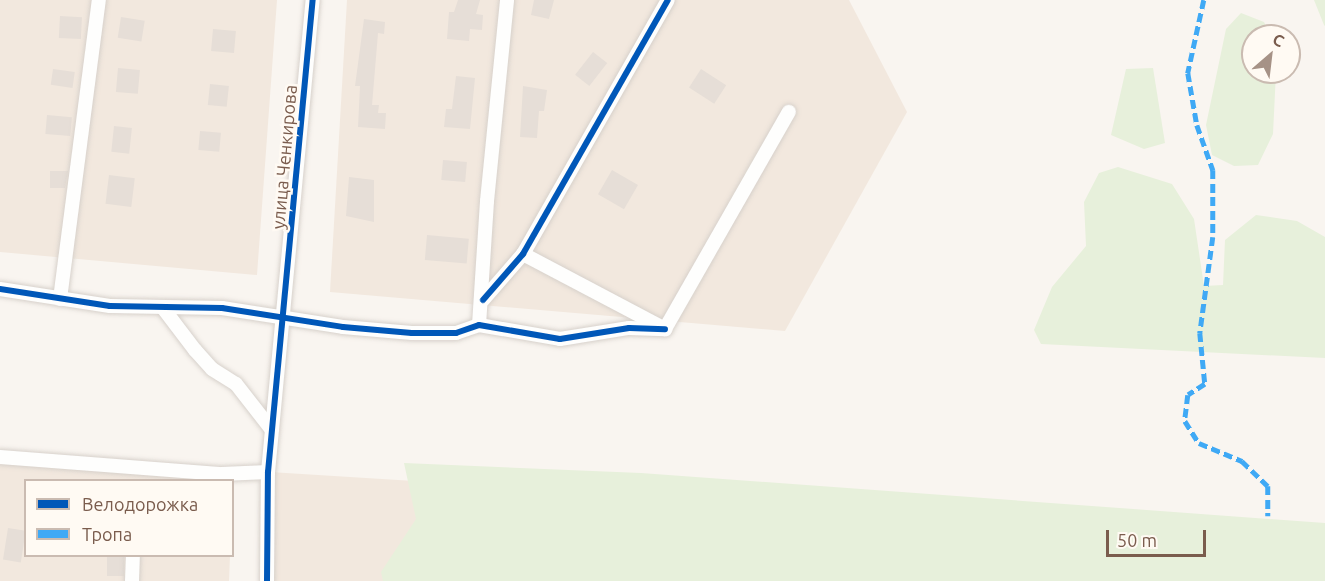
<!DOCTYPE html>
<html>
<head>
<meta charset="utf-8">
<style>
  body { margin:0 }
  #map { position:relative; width:1325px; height:581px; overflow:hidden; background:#f9f5f0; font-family:Ubuntu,sans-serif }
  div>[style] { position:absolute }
  .residential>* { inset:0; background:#f2e8de }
  .green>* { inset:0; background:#e7f0db }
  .building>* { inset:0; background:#e6ded7; transform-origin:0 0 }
  .roads { filter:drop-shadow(0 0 2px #d7d1cb) drop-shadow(0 0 2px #d7d1cb) }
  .minor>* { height:14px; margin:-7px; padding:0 7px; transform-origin:7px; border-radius:7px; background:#fefefd }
  .quiet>* { height:4.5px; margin-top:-2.25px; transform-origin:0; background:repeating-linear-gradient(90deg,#3fa9f5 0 9px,transparent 0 13.5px) }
  .cycleway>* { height:6px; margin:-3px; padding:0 3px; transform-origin:3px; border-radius:3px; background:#0057b8 }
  span { translate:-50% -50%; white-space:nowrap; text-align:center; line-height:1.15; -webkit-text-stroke:5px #fffaf3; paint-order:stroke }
  .street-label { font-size:18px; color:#7a5c4d }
  .legend { position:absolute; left:24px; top:479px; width:210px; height:78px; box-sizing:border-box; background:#fffaf3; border:2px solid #cabbb1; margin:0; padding:8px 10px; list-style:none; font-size:18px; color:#7a5c4d }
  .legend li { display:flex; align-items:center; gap:12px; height:30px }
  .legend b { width:30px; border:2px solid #cabbb1 }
  .north { position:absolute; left:1241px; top:24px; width:60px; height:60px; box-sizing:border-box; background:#fffaf3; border:2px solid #cabbb1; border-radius:50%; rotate:28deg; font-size:16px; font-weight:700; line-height:24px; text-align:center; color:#7a5c4d }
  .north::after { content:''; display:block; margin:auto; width:21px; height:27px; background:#a69286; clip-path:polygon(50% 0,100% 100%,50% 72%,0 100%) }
  .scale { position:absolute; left:1106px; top:530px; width:100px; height:27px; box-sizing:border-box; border:3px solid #7a5c4d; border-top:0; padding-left:8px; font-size:18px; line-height:21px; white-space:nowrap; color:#7a5c4d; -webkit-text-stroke:4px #fffaf3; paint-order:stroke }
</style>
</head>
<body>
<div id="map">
  <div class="residential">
    <div style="clip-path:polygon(0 0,277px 0,257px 275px,0 252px)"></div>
    <div style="clip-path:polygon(347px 0,849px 0,907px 112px,785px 331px,330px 292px)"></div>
    <div style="clip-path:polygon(0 457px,233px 475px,233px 486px,232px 480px,26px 480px,26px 556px,230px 556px,229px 581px,0 581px)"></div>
    <div style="clip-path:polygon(270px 472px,608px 493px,605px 581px,266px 581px)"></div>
  </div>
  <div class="green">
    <div style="clip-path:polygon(1314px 0,1325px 0,1325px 26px,1324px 25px)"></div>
    <div style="clip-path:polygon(1241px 13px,1264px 22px,1271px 36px,1253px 36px,1253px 72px,1276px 72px,1273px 134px,1258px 165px,1234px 166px,1212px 155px,1206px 125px,1226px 29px)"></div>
    <div style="clip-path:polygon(1153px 68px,1165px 143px,1144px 149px,1111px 135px,1126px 69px)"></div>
    <div style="clip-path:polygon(1118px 167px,1172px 184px,1194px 219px,1204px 286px,1223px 285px,1225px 240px,1256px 215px,1297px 221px,1325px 237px,1325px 358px,1041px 344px,1034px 330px,1052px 287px,1086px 246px,1084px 202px,1099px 173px)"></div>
    <div style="clip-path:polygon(404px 463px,641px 473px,1325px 523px,1325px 581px,383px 581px,381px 572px,416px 519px)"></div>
  </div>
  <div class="building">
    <div style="clip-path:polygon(458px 0,480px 0,476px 14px,483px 15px,482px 30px,470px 29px,469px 41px,447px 39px,449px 12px,454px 12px)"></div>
    <div style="clip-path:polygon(534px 0,554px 0,549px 19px,531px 15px)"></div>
    <div style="left:60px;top:16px;width:22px;height:22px;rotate:3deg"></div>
    <div style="left:121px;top:17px;width:24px;height:21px;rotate:9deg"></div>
    <div style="clip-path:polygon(364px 19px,385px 22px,384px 34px,378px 33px,372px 105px,379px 105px,378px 113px,386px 113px,385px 129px,358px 127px,360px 86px,355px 86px)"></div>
    <div style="left:213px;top:29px;width:23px;height:22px;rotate:5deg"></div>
    <div style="left:593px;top:52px;width:18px;height:29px;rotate:38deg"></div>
    <div style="left:118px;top:68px;width:22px;height:24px;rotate:5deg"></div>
    <div style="left:53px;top:69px;width:22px;height:16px;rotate:8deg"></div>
    <div style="left:701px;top:69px;width:30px;height:22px;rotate:33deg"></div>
    <div style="clip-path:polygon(456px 76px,475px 78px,470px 129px,444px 127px,446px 109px,452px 109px)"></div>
    <div style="left:210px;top:84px;width:19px;height:21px;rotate:6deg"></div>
    <div style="clip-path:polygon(523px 86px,547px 90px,544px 111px,539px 111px,537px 138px,520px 137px)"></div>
    <div style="left:47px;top:115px;width:25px;height:19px;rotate:5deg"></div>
    <div style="left:114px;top:126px;width:18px;height:26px;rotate:6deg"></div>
    <div style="left:200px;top:131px;width:21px;height:19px;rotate:5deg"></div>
    <div style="left:443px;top:160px;width:24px;height:20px;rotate:5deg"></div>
    <div style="left:612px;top:170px;width:30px;height:28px;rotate:30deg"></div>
    <div style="clip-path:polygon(50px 171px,68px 171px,65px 188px,50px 188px)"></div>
    <div style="left:109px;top:175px;width:26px;height:29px;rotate:7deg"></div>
    <div style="clip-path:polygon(349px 177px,374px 180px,374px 222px,346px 216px)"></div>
    <div style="left:427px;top:235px;width:42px;height:25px;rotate:5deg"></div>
    <div style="left:8px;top:528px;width:18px;height:32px;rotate:9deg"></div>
    <div style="left:107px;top:555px;width:17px;height:21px"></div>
  </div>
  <div class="roads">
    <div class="minor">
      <div style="left:523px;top:254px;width:161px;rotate:27.8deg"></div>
      <div style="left:665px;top:329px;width:250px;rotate:-60.3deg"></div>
      <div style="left:0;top:289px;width:111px;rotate:8.8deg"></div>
      <div style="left:110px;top:306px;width:112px;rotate:1deg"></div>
      <div style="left:222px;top:308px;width:122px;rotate:8.9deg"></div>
      <div style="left:343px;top:327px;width:69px;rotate:5deg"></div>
      <div style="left:412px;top:333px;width:44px"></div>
      <div style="left:456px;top:333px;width:24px;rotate:-19deg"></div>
      <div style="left:479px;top:325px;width:82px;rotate:9.8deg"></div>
      <div style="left:560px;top:339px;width:70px;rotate:-9.1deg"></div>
      <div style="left:629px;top:328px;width:36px;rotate:2deg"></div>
      <div style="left:60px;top:299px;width:302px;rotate:-82.6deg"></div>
      <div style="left:483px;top:300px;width:61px;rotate:-49deg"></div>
      <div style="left:523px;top:254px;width:292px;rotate:-60.3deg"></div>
      <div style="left:163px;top:308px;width:53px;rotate:52.7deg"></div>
      <div style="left:195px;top:350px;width:25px;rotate:48deg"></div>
      <div style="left:212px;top:369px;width:28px;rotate:32deg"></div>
      <div style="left:236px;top:384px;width:58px;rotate:52deg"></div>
      <div style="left:479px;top:325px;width:124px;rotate:-86.3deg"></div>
      <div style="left:487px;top:201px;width:202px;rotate:-84.3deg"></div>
      <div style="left:0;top:457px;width:223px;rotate:4.4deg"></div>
      <div style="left:222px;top:474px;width:46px;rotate:-2.5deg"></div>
      <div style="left:132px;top:581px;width:25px;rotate:-88deg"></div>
      <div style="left:267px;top:581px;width:109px;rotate:-89.5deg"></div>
      <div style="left:268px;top:472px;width:474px;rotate:-84.6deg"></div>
    </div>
  </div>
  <div class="quiet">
    <div style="left:1204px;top:0;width:75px;rotate:102.4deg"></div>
    <div style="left:1188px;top:73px;width:53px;rotate:80.2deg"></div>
    <div style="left:1197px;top:125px;width:48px;rotate:70.4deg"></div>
    <div style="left:1213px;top:170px;width:67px;rotate:90deg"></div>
    <div style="left:1213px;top:237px;width:97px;rotate:97.7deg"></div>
    <div style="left:1200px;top:333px;width:51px;rotate:84.4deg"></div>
    <div style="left:1205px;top:384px;width:20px;rotate:147deg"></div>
    <div style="left:1188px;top:395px;width:26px;rotate:97deg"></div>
    <div style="left:1185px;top:421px;width:26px;rotate:58deg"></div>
    <div style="left:1199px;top:443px;width:47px;rotate:22.7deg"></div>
    <div style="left:1242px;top:461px;width:36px;rotate:44deg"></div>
    <div style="left:1268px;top:486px;width:30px;rotate:90deg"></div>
  </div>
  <div class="cycleway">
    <div style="left:0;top:289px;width:111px;rotate:8.8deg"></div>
    <div style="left:110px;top:306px;width:112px;rotate:1deg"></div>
    <div style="left:222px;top:308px;width:122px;rotate:8.9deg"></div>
    <div style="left:343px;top:327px;width:69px;rotate:5deg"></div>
    <div style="left:412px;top:333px;width:44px"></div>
    <div style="left:456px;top:333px;width:24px;rotate:-19deg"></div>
    <div style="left:479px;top:325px;width:82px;rotate:9.8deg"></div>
    <div style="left:560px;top:339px;width:70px;rotate:-9.1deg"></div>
    <div style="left:629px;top:328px;width:36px;rotate:2deg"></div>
    <div style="left:483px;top:300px;width:61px;rotate:-49deg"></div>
    <div style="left:523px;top:254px;width:292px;rotate:-60.3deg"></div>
    <div style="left:267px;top:581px;width:109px;rotate:-89.5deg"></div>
    <div style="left:268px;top:472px;width:474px;rotate:-84.6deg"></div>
  </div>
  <div class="street-label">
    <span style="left:284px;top:157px;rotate:-85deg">улица Ченкирова</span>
  </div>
  <ul class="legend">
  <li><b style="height:8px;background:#0057b8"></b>Велодорожка</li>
  <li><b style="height:8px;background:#3fa9f5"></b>Тропа</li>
  </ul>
  <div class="north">С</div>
  <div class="scale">50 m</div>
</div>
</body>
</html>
